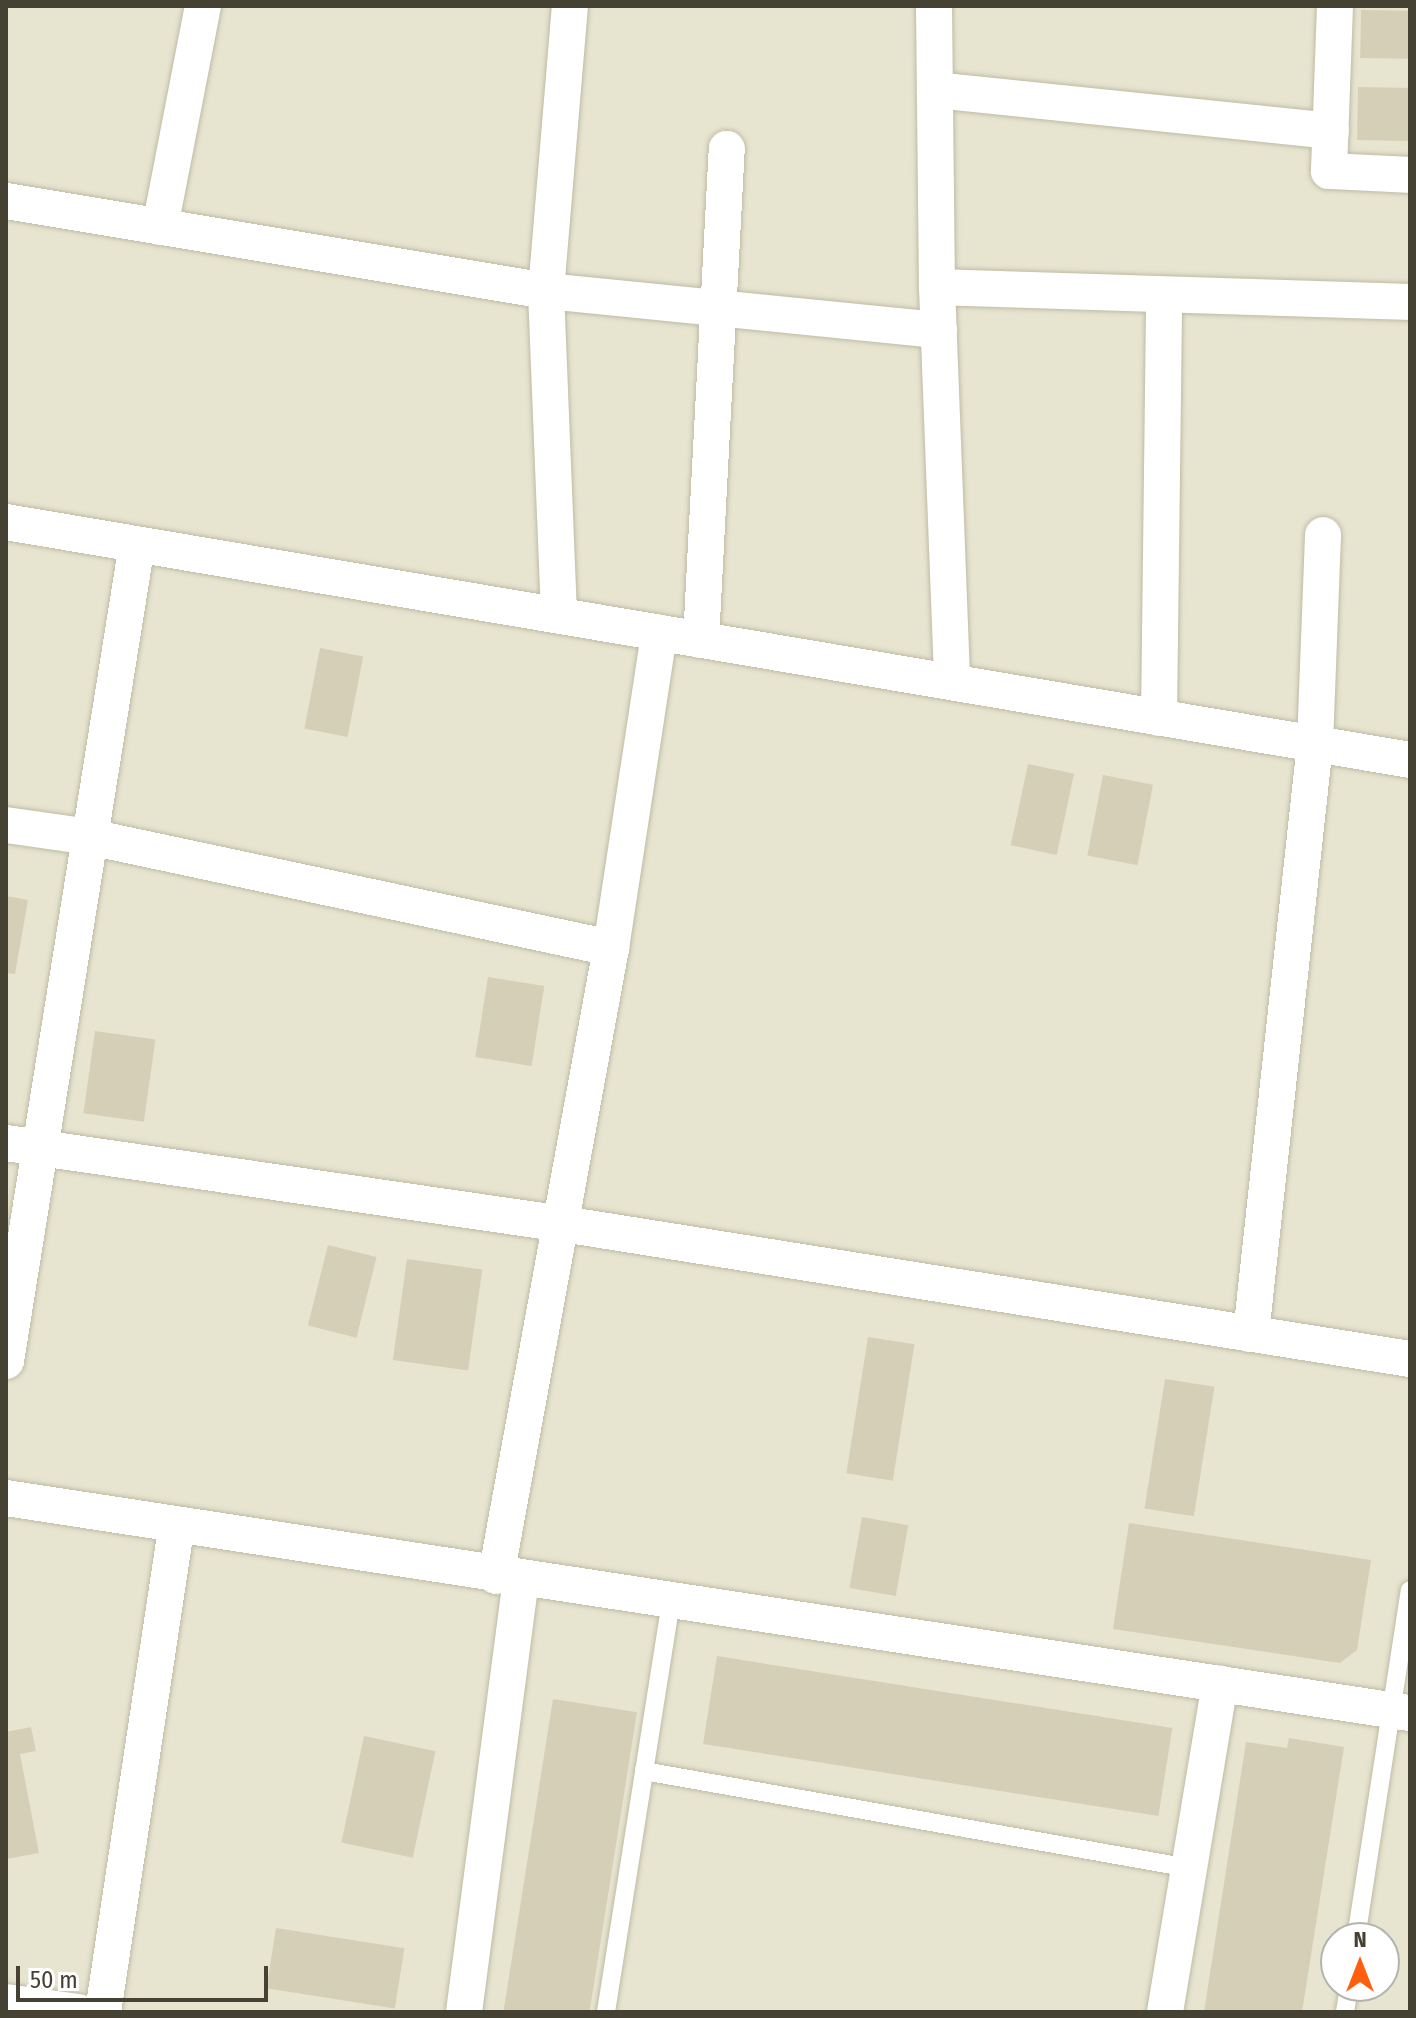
<!DOCTYPE html>
<html>
<head>
<meta charset="utf-8">
<style>
  body { margin:0 }
  #map { position:relative; width:1416px; height:2018px; overflow:hidden; background:#f3f1e3; font-family:"Fira Sans Condensed",sans-serif }
  div>[style] { position:absolute }
  .residential>* { inset:0; background:#e7e4d0 }
  .building>* { inset:0; background:#d5cfb7; transform-origin:0 0 }
  .roads { filter:drop-shadow(0 0 2px #bfbba5) drop-shadow(0 0 2px #bfbba5) }
  .service>* { height:18px; margin:-9px; padding:0 9px; transform-origin:9px; border-radius:9px; background:#fff }
  .minor>* { height:36px; margin:-18px; padding:0 18px; transform-origin:18px; border-radius:18px; background:#fff }
  span { translate:-50% -50%; white-space:nowrap; text-align:center; line-height:1.15; -webkit-text-stroke:6px #fff; paint-order:stroke }
  .frame { position:absolute; inset:0; border:8px solid #454133; pointer-events:none }
  .north { position:absolute; left:1320px; top:1922px; width:80px; height:80px; box-sizing:border-box; background:#fff; border:2px solid #b5b3ad; border-radius:50%; rotate:0deg; font-size:22px; font-weight:700; line-height:32px; text-align:center; color:#454133 }
  .north::after { content:''; display:block; margin:auto; width:28px; height:36px; background:#ff5e0e; clip-path:polygon(50% 0,100% 100%,50% 72%,0 100%) }
  .scale { position:absolute; left:16px; top:1966px; width:252px; height:36px; box-sizing:border-box; border:4px solid #454133; border-top:0; padding-left:10px; font-size:24px; line-height:28px; white-space:nowrap; color:#454133; -webkit-text-stroke:6px #fff; paint-order:stroke }
</style>
</head>
<body>
<div id="map">
  <div class="residential">
    <div style="clip-path:polygon(evenodd,6px 6px,1410px 6px,1410px 2012px,6px 2012px,6px 6px,1336px 1938px,1384px 1938px,1384px 1986px,1336px 1986px,1336px 1938px)"></div>
  </div>
  <div class="building">
    <div style="left:1361px;top:10px;width:49px;height:48px;rotate:1deg"></div>
    <div style="left:1358px;top:87px;width:52px;height:53px;rotate:1deg"></div>
    <div style="left:320px;top:648px;width:44px;height:82px;rotate:11deg"></div>
    <div style="left:1028px;top:764px;width:47px;height:83px;rotate:12deg"></div>
    <div style="left:1103px;top:775px;width:51px;height:82px;rotate:11deg"></div>
    <div style="clip-path:polygon(6px 896px,28px 900px,15px 974px,6px 973px)"></div>
    <div style="left:488px;top:977px;width:57px;height:81px;rotate:9deg"></div>
    <div style="left:95px;top:1031px;width:61px;height:83px;rotate:8deg"></div>
    <div style="left:328px;top:1245px;width:50px;height:83px;rotate:14deg"></div>
    <div style="left:407px;top:1259px;width:76px;height:102px;rotate:8deg"></div>
    <div style="left:868px;top:1337px;width:47px;height:138px;rotate:9deg"></div>
    <div style="left:1165px;top:1379px;width:50px;height:131px;rotate:9deg"></div>
    <div style="left:862px;top:1517px;width:47px;height:72px;rotate:10deg"></div>
    <div style="clip-path:polygon(1129px 1523px,1371px 1560px,1357px 1650px,1340px 1663px,1113px 1629px)"></div>
    <div style="left:717px;top:1656px;width:461px;height:89px;rotate:9deg"></div>
    <div style="left:553px;top:1699px;width:85px;height:317px;rotate:9deg"></div>
    <div style="clip-path:polygon(31px 1727px,36px 1751px,20px 1754px,39px 1853px,6px 1859px,6px 1732px)"></div>
    <div style="left:364px;top:1736px;width:73px;height:109px;rotate:12deg"></div>
    <div style="clip-path:polygon(1289px 1738px,1344px 1747px,1302px 2012px,1204px 2012px,1246px 1742px,1287px 1748px)"></div>
    <div style="left:276px;top:1928px;width:130px;height:61px;rotate:9deg"></div>
  </div>
  <div class="roads">
    <div class="service">
      <div style="left:644px;top:1771px;width:554px;rotate:10.09deg"></div>
      <div style="left:1356px;top:1938px;width:352px;rotate:-81.2deg"></div>
      <div style="left:606px;top:2012px;width:415px;rotate:-81deg"></div>
      <div style="left:1345px;top:2012px;width:26px;rotate:-81deg"></div>
    </div>
    <div class="minor">
      <div style="left:934px;top:6px;width:281px;rotate:89.4deg"></div>
      <div style="left:937px;top:287px;width:395px;rotate:87.8deg"></div>
      <div style="left:1335px;top:6px;width:165px;rotate:92.1deg"></div>
      <div style="left:1329px;top:171px;width:81px;rotate:2.8deg"></div>
      <div style="left:935px;top:90px;width:398px;rotate:5.9deg"></div>
      <div style="left:6px;top:201px;width:547px;rotate:9.46deg"></div>
      <div style="left:546px;top:291px;width:395px;rotate:5.7deg"></div>
      <div style="left:160px;top:227px;width:225px;rotate:-79deg"></div>
      <div style="left:937px;top:287px;width:473px;rotate:1.8deg"></div>
      <div style="left:6px;top:522px;width:1424px;rotate:9.62deg"></div>
      <div style="left:559px;top:615px;width:324px;rotate:-92.3deg"></div>
      <div style="left:546px;top:291px;width:286px;rotate:-85.2deg"></div>
      <div style="left:701px;top:640px;width:492px;rotate:-87deg"></div>
      <div style="left:1159px;top:718px;width:423px;rotate:-89.3deg"></div>
      <div style="left:6px;top:825px;width:85px;rotate:8.1deg"></div>
      <div style="left:90px;top:837px;width:533px;rotate:12.03deg"></div>
      <div style="left:6px;top:1143px;width:563px;rotate:8.27deg"></div>
      <div style="left:563px;top:1224px;width:858px;rotate:9.06deg"></div>
      <div style="left:1251px;top:1334px;width:593px;rotate:-83.81deg"></div>
      <div style="left:1315px;top:744px;width:209px;rotate:-87.8deg"></div>
      <div style="left:6px;top:1361px;width:827px;rotate:-80.89deg"></div>
      <div style="left:6px;top:1498px;width:1420px;rotate:8.71deg"></div>
      <div style="left:496px;top:1576px;width:638px;rotate:-79.62deg"></div>
      <div style="left:611px;top:948px;width:319px;rotate:-81.3deg"></div>
      <div style="left:6px;top:2002px;width:73px;rotate:7.9deg"></div>
      <div style="left:103px;top:2012px;width:493px;rotate:-81.4deg"></div>
      <div style="left:464px;top:2012px;width:436px;rotate:-82.5deg"></div>
      <div style="left:1165px;top:2012px;width:333px;rotate:-80.5deg"></div>
    </div>
  </div>
  <div class="frame"></div>
  <div class="north">N</div>
  <div class="scale">50 m</div>
</div>
</body>
</html>
